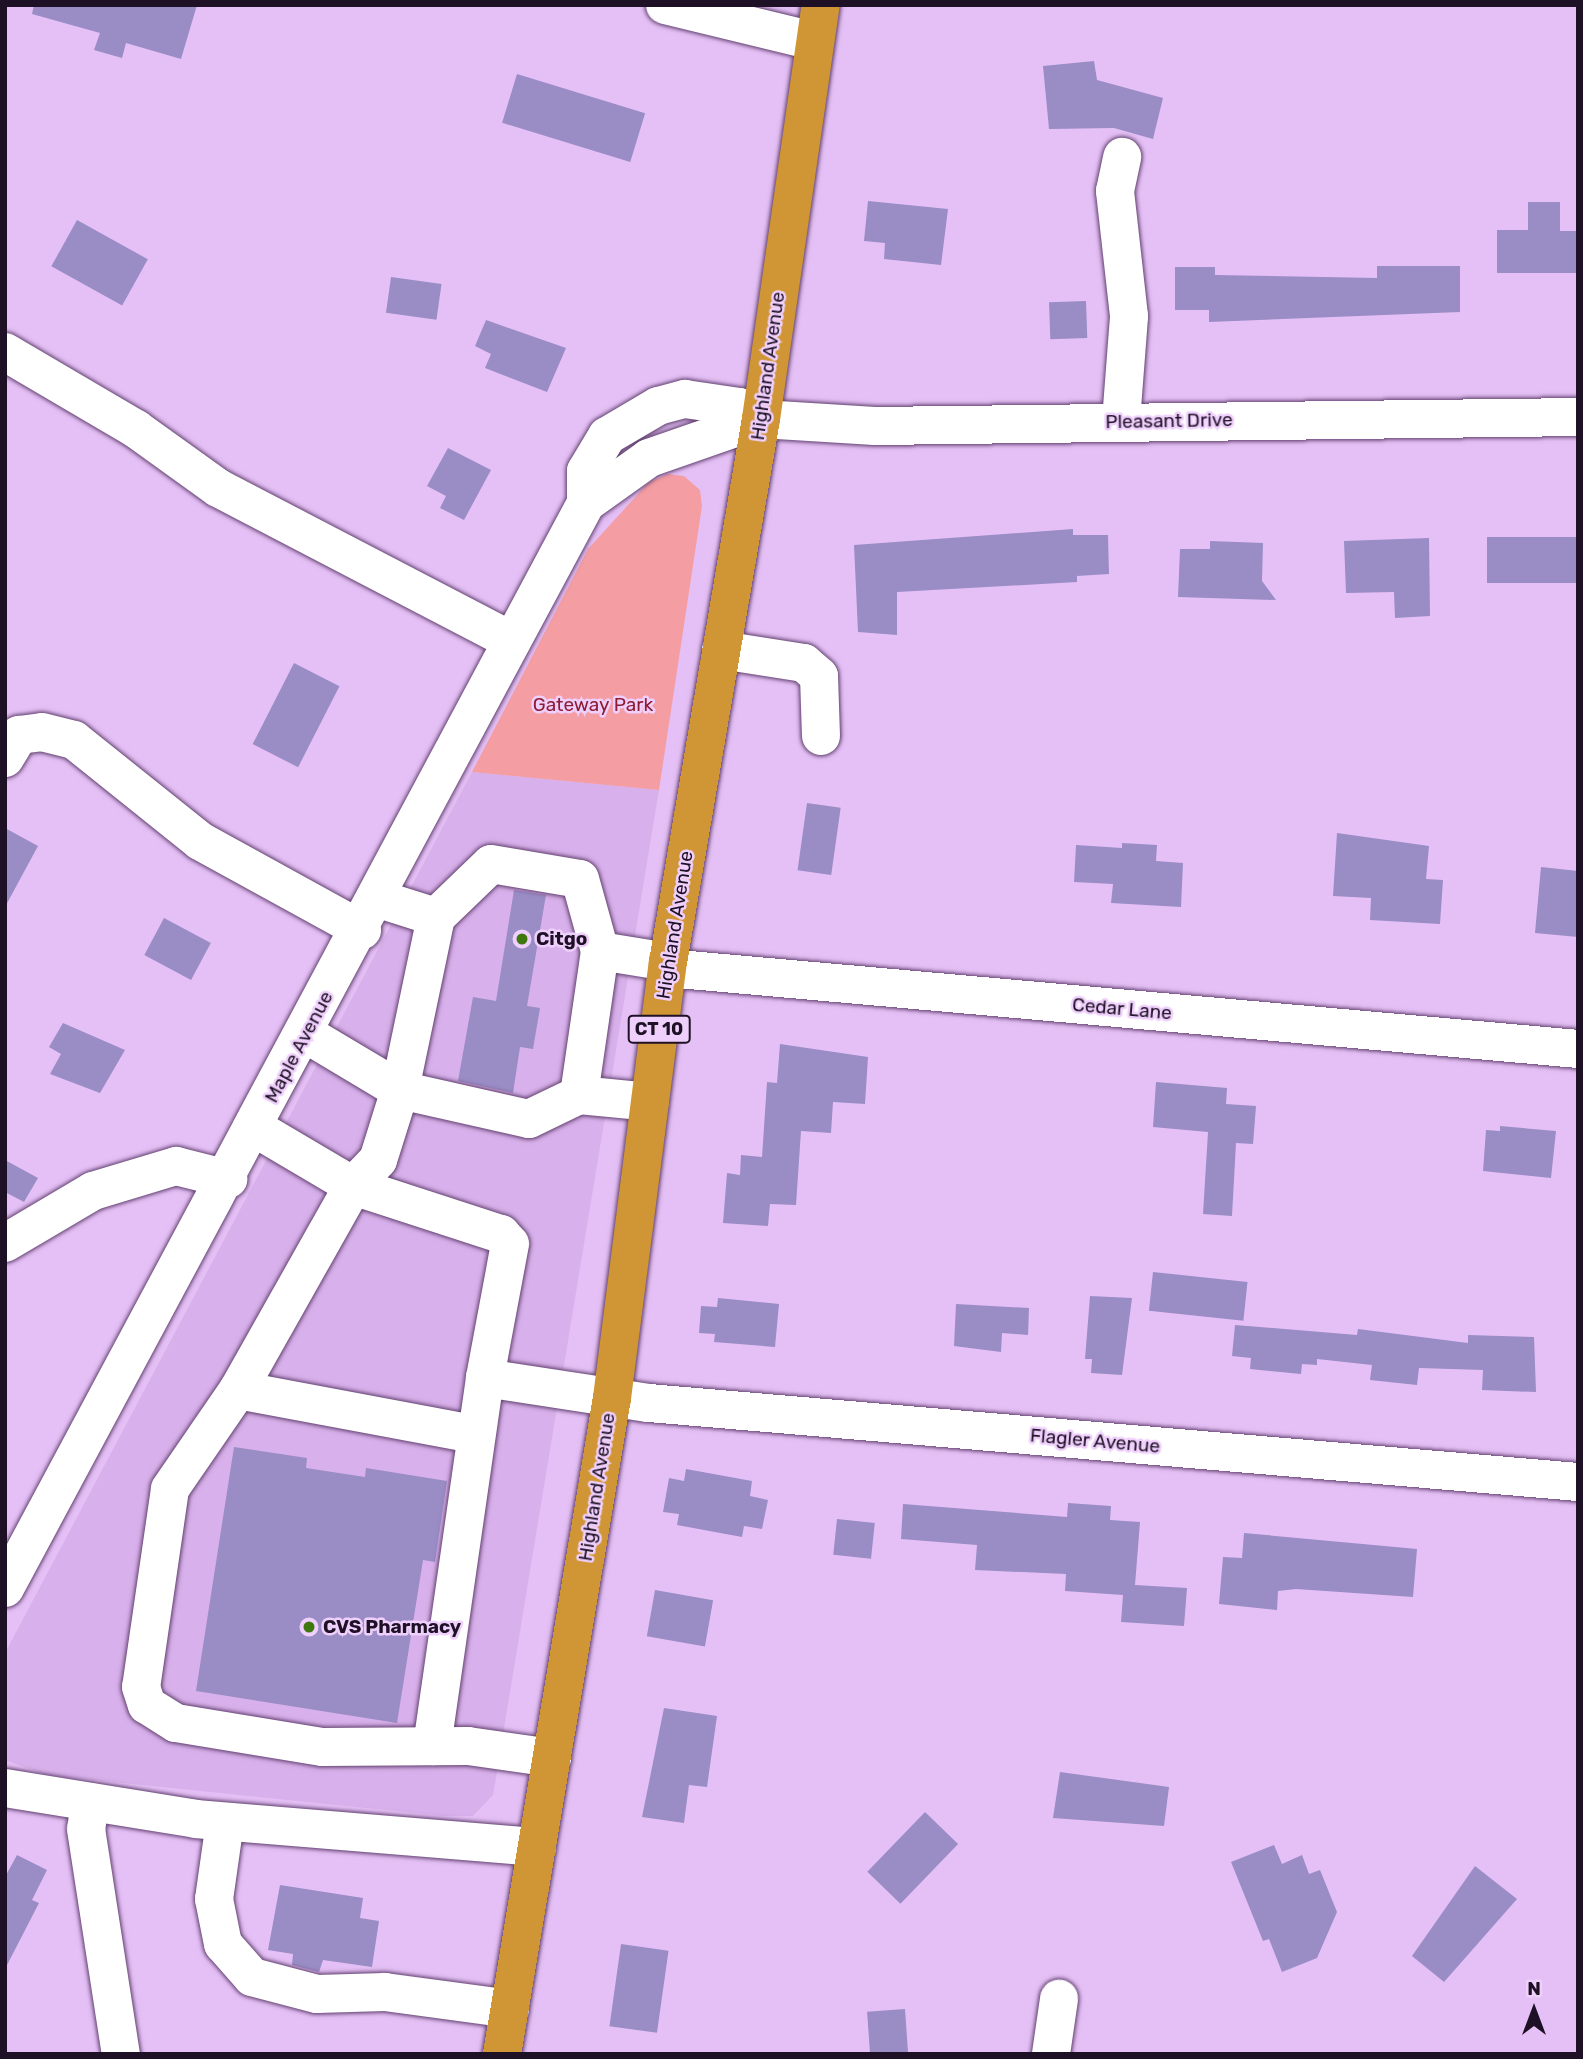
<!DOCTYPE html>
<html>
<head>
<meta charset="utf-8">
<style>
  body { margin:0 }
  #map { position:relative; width:1583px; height:2059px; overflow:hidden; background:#e5c0f6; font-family:Rubik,sans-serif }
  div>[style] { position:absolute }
  .built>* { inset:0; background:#d8b0eb }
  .green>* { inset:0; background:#f49da3 }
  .building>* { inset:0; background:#9a8cc5; transform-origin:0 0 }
  .roads { filter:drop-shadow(0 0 2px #624170) drop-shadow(0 0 2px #624170) }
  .minor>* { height:38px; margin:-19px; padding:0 19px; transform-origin:19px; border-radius:19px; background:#fff }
  .highway>* { height:38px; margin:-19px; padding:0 19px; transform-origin:19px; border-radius:19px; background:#d09535 }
  .dots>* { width:19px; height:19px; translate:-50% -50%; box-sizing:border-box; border:4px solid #efd0fc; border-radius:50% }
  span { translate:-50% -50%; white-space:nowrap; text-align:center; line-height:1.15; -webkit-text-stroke:5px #efd0fc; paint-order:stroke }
  .shield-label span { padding:2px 5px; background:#efd0fc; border:2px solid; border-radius:5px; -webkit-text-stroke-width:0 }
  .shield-label { font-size:18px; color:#1f1125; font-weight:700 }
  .street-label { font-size:19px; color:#1f1125 }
  .park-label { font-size:19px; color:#8e1d34 }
  .poi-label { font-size:19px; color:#1f1125; font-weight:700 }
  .left { translate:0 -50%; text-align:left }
  .frame { position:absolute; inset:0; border:7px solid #1f1125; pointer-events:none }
  .north { position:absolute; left:1499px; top:1975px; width:70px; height:70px; -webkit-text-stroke:5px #efd0fc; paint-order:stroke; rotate:0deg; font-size:19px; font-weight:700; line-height:28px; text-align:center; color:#1f1125 }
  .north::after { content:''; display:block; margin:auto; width:24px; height:32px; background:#1f1125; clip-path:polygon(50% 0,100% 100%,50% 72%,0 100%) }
</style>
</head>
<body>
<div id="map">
  <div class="built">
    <div style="clip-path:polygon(472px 772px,659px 790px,493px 1795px,473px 1816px,444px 1816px,46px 1775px,5px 1760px,5px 1653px)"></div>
  </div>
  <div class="green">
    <div style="clip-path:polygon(667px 474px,684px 476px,700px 490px,702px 506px,659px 790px,472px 772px,588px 549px,648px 483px)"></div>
  </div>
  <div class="building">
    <div style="clip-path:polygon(34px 5px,197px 5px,181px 59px,126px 43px,122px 58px,94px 50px,100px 33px,32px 14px)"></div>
    <div style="clip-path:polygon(1094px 61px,1097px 80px,1163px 98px,1153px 139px,1114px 128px,1049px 129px,1043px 66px)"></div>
    <div style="left:517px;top:74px;width:134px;height:51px;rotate:17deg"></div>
    <div style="clip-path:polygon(868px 201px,948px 209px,941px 265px,884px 259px,885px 243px,864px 241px)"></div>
    <div style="clip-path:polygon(1528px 202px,1560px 202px,1560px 231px,1578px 231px,1578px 273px,1497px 273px,1497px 230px,1528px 230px)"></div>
    <div style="left:77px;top:220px;width:81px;height:53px;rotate:29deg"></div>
    <div style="clip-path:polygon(1377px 266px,1460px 266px,1460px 312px,1209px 322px,1209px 310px,1175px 310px,1175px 267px,1215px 267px,1215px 275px,1377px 278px)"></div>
    <div style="left:391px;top:277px;width:51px;height:36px;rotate:8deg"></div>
    <div style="left:1086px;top:301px;width:37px;height:37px;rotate:88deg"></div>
    <div style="clip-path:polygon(486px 320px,566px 348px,547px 392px,485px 368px,491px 354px,475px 346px)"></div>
    <div style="clip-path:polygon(448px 448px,491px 470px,464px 520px,440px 508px,446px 496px,427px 486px)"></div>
    <div style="clip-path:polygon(1073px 529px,1073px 535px,1108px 535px,1109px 574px,1077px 576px,1077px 582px,897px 592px,897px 635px,858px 632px,854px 545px)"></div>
    <div style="left:1578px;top:537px;width:46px;height:91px;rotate:90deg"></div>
    <div style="clip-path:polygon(1429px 538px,1430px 616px,1395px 618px,1394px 592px,1346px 593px,1344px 541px)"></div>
    <div style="clip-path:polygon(1210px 541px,1263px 543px,1262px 581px,1276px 600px,1178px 597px,1180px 549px,1210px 549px)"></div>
    <div style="left:294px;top:663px;width:51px;height:91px;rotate:27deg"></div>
    <div style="left:807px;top:803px;width:34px;height:68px;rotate:8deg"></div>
    <div style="clip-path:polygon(5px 828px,38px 846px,5px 907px)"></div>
    <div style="clip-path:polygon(1337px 833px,1429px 846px,1426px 879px,1443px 880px,1440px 924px,1370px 920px,1371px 898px,1333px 896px)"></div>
    <div style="clip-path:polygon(1122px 843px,1157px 845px,1156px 861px,1183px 863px,1181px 907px,1111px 903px,1113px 884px,1074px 882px,1076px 845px,1122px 848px)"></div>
    <div style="clip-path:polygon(1541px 867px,1578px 871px,1578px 937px,1535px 933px)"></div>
    <div style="clip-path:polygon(514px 890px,546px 895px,527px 1006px,540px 1008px,533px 1049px,520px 1047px,513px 1093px,458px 1081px,473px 997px,496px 1001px)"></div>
    <div style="left:164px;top:918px;width:53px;height:42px;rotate:28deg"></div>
    <div style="clip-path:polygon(63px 1023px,125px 1050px,100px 1093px,50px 1074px,61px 1054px,49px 1047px)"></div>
    <div style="clip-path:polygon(780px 1044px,868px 1057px,865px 1104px,833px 1102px,831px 1133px,801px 1131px,796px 1205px,770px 1204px,768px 1226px,723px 1223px,727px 1173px,740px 1175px,741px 1155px,762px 1157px,767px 1082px,777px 1083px)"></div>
    <div style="clip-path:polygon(1156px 1082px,1227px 1088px,1226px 1104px,1256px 1106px,1253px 1144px,1236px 1143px,1232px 1216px,1203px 1214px,1208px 1132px,1153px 1127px)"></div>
    <div style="clip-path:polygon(1500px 1126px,1556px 1131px,1551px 1178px,1483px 1171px,1486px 1130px,1500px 1131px)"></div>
    <div style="clip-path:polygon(5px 1160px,38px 1178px,24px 1202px,5px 1192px)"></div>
    <div style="left:1153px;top:1272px;width:95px;height:39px;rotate:6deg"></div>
    <div style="clip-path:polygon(1090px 1296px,1132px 1298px,1122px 1375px,1091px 1373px,1092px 1359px,1085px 1359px)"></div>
    <div style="clip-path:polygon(718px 1298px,779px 1304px,775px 1347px,714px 1342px,715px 1334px,699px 1333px,701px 1306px,717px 1307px)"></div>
    <div style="clip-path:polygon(956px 1304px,1029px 1308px,1028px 1335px,1002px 1333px,1001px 1352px,954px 1346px)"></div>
    <div style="clip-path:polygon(1235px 1325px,1357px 1335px,1358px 1329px,1468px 1343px,1468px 1335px,1534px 1337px,1536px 1392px,1482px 1390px,1483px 1370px,1419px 1368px,1417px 1385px,1370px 1380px,1372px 1365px,1317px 1359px,1317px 1365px,1302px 1364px,1301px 1374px,1250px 1369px,1251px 1358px,1232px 1356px)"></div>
    <div style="clip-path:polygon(234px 1447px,307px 1458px,306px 1468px,365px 1477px,366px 1468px,447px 1481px,435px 1562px,423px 1560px,397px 1723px,196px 1691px)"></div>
    <div style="clip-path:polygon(686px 1469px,752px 1481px,750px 1496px,768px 1500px,762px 1529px,744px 1526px,742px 1537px,677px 1525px,679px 1514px,663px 1512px,669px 1478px,684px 1481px)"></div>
    <div style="clip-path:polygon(1068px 1503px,1111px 1506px,1110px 1520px,1140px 1522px,1135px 1585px,1187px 1588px,1184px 1626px,1121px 1622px,1123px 1595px,1065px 1591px,1066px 1574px,975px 1570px,977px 1545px,901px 1539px,903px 1504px,1067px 1517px)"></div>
    <div style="left:837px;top:1519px;width:38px;height:36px;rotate:6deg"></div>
    <div style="clip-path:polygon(1244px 1533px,1417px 1549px,1413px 1597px,1296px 1589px,1278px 1591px,1277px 1610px,1219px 1604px,1223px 1557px,1242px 1558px)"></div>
    <div style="left:655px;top:1590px;width:59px;height:47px;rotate:10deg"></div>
    <div style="clip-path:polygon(664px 1708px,717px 1716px,707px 1787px,689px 1785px,684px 1823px,642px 1817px)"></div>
    <div style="clip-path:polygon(1060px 1772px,1169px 1787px,1164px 1826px,1053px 1818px)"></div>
    <div style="left:925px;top:1812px;width:46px;height:83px;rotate:44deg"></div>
    <div style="clip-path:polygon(1274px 1845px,1282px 1864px,1302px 1855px,1309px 1874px,1320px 1870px,1337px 1912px,1317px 1958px,1282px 1972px,1269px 1939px,1263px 1941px,1231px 1862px)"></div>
    <div style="clip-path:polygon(17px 1855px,47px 1870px,32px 1900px,39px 1903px,5px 1969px,5px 1877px)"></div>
    <div style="clip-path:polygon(1475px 1866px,1517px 1899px,1444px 1982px,1412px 1956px)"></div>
    <div style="clip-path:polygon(280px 1885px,363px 1898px,360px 1918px,379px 1921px,372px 1967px,323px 1960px,319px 1972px,292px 1965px,293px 1954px,268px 1950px)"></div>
    <div style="left:621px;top:1944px;width:48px;height:83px;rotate:8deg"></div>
    <div style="left:905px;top:2009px;width:45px;height:38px;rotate:86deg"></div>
  </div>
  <div class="roads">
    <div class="minor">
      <div style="left:665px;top:5px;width:153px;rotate:13.6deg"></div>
      <div style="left:5px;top:352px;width:152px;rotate:30.4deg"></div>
      <div style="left:136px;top:429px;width:101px;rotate:35.7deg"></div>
      <div style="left:218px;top:488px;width:331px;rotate:27.5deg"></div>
      <div style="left:1121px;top:421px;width:105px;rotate:-85.6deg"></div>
      <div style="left:1129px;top:316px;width:126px;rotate:-96.4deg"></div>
      <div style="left:1115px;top:191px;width:35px;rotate:-78deg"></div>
      <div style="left:586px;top:503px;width:32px;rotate:-90deg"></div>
      <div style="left:586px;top:471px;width:41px;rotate:-59deg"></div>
      <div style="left:607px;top:436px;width:59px;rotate:-30.5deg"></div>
      <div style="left:658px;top:406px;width:28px;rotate:-15deg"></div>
      <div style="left:685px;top:399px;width:55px;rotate:8.4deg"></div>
      <div style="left:739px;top:407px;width:25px;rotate:29deg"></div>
      <div style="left:761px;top:419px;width:114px;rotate:3.5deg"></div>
      <div style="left:875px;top:426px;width:703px;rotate:-0.73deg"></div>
      <div style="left:721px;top:650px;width:84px;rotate:8.9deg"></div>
      <div style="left:804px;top:663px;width:20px;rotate:41deg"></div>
      <div style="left:819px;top:676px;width:60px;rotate:88.1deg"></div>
      <div style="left:5px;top:758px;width:27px;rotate:-59deg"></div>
      <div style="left:19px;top:735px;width:23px;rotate:-7deg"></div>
      <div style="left:42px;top:732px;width:33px;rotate:14deg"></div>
      <div style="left:74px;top:740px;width:161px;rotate:38.7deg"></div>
      <div style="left:200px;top:841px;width:185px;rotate:28.8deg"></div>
      <div style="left:379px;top:899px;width:60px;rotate:17.5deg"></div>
      <div style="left:436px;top:917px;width:76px;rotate:-43.9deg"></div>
      <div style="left:491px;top:864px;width:90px;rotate:9.6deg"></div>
      <div style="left:580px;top:879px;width:75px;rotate:74.5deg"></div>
      <div style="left:600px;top:951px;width:146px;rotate:98.3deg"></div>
      <div style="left:436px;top:917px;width:177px;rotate:101.8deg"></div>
      <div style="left:400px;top:1090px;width:73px;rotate:107.4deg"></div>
      <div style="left:378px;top:1160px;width:36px;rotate:134deg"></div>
      <div style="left:353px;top:1186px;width:234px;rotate:119.4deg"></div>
      <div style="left:238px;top:1390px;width:120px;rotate:124.5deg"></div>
      <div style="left:170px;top:1489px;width:200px;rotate:98.3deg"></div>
      <div style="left:141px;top:1687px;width:19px;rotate:72deg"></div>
      <div style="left:147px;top:1705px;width:34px;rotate:32deg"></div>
      <div style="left:176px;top:1723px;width:148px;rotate:9.3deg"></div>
      <div style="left:322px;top:1747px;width:146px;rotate:-0.4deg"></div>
      <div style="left:468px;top:1746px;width:85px;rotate:8.1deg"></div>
      <div style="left:600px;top:951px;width:69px;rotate:9.2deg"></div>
      <div style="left:667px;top:968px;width:915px;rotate:5.08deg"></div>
      <div style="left:306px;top:1034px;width:109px;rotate:30.8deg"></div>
      <div style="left:400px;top:1090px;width:132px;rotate:12.7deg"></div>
      <div style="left:529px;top:1119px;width:55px;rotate:-25.6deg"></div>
      <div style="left:579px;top:1095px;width:71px;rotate:5.6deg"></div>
      <div style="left:255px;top:1128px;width:114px;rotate:30.6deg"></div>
      <div style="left:353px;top:1186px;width:156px;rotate:18deg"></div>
      <div style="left:501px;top:1234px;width:13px;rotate:48deg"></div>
      <div style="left:510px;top:1244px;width:136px;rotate:100.6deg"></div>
      <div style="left:485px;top:1378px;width:166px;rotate:8.7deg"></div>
      <div style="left:649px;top:1403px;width:932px;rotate:4.86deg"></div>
      <div style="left:5px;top:1243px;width:102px;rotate:-30.6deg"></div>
      <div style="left:93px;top:1191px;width:87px;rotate:-16.8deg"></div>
      <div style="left:176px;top:1166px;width:54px;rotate:14deg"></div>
      <div style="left:238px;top:1390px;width:240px;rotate:10.6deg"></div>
      <div style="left:5px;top:1588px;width:1231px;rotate:-61.83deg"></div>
      <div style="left:586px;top:503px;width:77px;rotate:-35.5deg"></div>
      <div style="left:649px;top:458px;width:119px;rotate:-19.2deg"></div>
      <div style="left:432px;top:1746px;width:372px;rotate:-81.8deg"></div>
      <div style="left:5px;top:1788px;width:193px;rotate:9.2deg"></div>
      <div style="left:196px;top:1819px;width:342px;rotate:4.7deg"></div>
      <div style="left:90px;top:1802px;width:27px;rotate:98deg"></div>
      <div style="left:86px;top:1829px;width:228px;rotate:81.2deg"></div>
      <div style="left:225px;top:1822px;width:78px;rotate:98.1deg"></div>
      <div style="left:214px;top:1899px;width:46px;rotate:78.7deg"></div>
      <div style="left:223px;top:1944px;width:44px;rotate:48.7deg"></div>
      <div style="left:252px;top:1977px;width:67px;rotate:14.7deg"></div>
      <div style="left:317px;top:1994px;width:68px;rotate:-1.7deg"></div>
      <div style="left:385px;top:1992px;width:126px;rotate:7.7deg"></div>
      <div style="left:1051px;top:2054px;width:56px;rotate:-81.7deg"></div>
    </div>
    <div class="highway">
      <div style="left:502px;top:2054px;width:665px;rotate:-80.48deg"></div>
      <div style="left:612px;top:1398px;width:440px;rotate:-82.7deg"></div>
      <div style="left:668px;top:962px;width:551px;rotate:-80.28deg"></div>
      <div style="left:761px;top:419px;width:418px;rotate:-81.8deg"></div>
    </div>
  </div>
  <div class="dots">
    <div style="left:522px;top:939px;background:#3f780e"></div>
    <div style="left:309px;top:1627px;background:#3f780e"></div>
  </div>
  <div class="shield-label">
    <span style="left:659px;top:1029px">CT 10</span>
  </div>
  <div class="street-label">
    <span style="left:768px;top:366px;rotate:-82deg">Highland Avenue</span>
    <span style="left:1169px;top:421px;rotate:-1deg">Pleasant Drive</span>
    <span style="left:675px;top:925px;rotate:-81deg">Highland Avenue</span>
    <span style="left:1122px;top:1009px;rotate:5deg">Cedar Lane</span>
    <span style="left:299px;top:1047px;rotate:-62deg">Maple Avenue</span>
    <span style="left:1095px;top:1441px;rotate:5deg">Flagler Avenue</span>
    <span style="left:597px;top:1487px;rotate:-81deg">Highland Avenue</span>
  </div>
  <div class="park-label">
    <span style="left:593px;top:705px">Gateway Park</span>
  </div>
  <div class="poi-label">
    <span class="left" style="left:536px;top:939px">Citgo</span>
    <span class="left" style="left:323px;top:1627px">CVS Pharmacy</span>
  </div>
  <div class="frame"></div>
  <div class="north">N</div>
</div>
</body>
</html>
